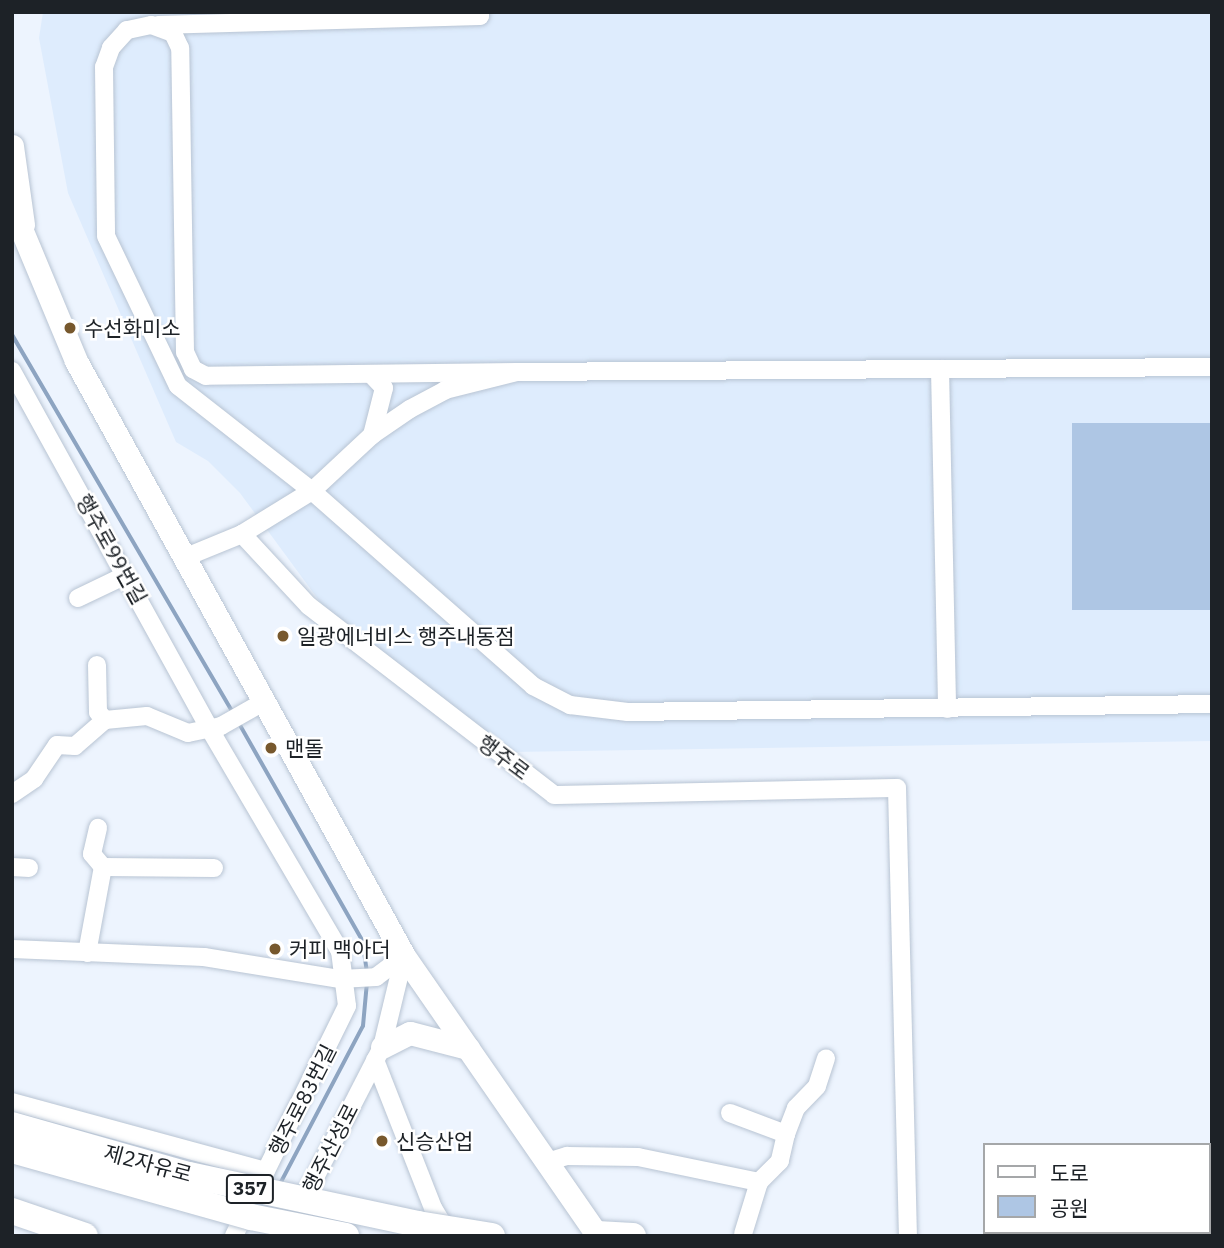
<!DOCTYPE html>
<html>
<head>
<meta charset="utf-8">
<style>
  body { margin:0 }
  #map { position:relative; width:1224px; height:1248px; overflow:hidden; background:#edf4fe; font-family:"IBM Plex Sans","Noto Sans KR",sans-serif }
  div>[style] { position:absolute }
  .built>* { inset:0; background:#deecfd }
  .green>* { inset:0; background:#aec6e4; transform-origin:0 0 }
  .stream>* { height:3.5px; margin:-1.75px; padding:0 1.75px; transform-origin:1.75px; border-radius:1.75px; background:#8da4c1 }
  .roads { filter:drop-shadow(0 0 2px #b8c4d3) drop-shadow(0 0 2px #b8c4d3) }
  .minor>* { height:18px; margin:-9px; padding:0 9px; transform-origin:9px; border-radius:9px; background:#fff }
  .major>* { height:23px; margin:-11.5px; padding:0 11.5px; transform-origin:11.5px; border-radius:11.5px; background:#fff }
  .highway>* { height:26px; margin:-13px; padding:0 13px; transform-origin:13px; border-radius:13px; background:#fff }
  .bridges { filter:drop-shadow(0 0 2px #b8c4d3) drop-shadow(0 0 2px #b8c4d3) }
  .highway-bridge>* { height:26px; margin:-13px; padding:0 13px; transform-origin:13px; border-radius:13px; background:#fff }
  .dots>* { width:19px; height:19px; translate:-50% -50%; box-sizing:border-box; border:4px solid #fff; border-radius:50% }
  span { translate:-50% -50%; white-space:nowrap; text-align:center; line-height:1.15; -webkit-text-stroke:5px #fff; paint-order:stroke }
  .shield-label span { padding:2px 5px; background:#fff; border:2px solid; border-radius:5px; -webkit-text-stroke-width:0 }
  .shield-label { font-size:19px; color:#1d2227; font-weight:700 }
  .poi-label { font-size:21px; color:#1d2227 }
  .left { translate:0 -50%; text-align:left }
  .street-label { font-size:21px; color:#1d2227 }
  .frame { position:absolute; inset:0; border:14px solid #1d2227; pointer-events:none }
  .legend { position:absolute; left:983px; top:1143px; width:228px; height:91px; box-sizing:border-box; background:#fff; border:2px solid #a5a7a9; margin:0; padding:9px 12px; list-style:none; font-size:21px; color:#1d2227 }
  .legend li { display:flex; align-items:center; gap:14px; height:35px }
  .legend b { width:35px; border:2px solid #a5a7a9 }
</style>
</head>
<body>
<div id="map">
  <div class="built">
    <div style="clip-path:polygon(43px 12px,1212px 12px,1212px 741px,511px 752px,337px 625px,240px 493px,208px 461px,176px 442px,68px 193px,39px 38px)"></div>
  </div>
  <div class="green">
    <div style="left:1212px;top:423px;width:187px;height:140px;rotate:90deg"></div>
  </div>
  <div class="stream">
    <div style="left:12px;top:334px;width:436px;rotate:59.7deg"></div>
    <div style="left:238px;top:721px;width:253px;rotate:60.4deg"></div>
    <div style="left:363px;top:941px;width:30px;rotate:82deg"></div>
    <div style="left:280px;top:1184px;width:178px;rotate:-62.3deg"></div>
    <div style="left:363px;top:1026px;width:44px;rotate:-84.8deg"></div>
  </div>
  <div class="roads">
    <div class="minor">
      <div style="left:158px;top:25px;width:322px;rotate:-1.6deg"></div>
      <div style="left:480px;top:16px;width:4px;rotate:-90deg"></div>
      <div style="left:940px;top:369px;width:340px;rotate:88.8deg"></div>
      <div style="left:12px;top:371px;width:408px;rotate:61.1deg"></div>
      <div style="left:209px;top:728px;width:259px;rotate:59.6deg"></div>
      <div style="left:340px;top:951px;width:55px;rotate:82.7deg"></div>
      <div style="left:347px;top:1006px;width:256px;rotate:116.2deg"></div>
      <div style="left:517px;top:372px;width:311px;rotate:179.3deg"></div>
      <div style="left:206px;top:376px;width:15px;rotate:-152deg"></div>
      <div style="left:193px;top:369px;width:19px;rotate:-115deg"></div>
      <div style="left:185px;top:352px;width:304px;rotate:-90.9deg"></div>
      <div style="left:180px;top:48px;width:17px;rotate:-115deg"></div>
      <div style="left:173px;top:33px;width:23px;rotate:-160deg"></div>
      <div style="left:151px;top:25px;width:25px;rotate:168deg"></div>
      <div style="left:127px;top:30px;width:24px;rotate:132deg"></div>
      <div style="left:111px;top:48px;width:20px;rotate:110deg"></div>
      <div style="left:104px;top:67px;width:169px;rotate:89.3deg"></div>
      <div style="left:106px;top:236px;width:166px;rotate:64.4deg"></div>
      <div style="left:178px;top:386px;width:170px;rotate:38.1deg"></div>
      <div style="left:312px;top:491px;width:82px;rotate:-43deg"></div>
      <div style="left:372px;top:435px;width:46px;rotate:-34.4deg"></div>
      <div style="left:410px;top:409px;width:40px;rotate:-28deg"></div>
      <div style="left:445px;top:390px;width:74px;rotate:-14deg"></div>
      <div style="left:517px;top:372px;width:695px;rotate:-0.41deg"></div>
      <div style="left:371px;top:374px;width:19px;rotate:47deg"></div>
      <div style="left:384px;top:388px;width:49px;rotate:104.3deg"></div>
      <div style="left:242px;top:534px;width:82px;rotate:-31.6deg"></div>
      <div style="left:312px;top:491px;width:295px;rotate:41.4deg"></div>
      <div style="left:533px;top:686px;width:42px;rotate:27.2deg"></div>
      <div style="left:570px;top:705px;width:58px;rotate:6.9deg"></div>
      <div style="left:628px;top:712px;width:584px;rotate:-0.78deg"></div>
      <div style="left:186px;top:557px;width:61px;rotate:-22.3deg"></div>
      <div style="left:242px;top:534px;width:98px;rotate:47.1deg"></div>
      <div style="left:309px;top:606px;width:309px;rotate:37.6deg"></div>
      <div style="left:554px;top:795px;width:343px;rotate:-1.2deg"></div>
      <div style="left:897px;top:788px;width:448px;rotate:88.6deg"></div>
      <div style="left:78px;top:598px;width:53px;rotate:-25.6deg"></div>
      <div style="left:97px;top:665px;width:47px;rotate:88.8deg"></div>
      <div style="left:98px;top:712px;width:11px;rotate:49deg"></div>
      <div style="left:12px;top:794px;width:27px;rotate:-34deg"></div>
      <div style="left:34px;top:779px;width:41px;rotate:-55.9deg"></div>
      <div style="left:57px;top:745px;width:18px;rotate:3deg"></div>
      <div style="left:75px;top:746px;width:40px;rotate:-41deg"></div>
      <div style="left:105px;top:720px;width:42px;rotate:-5.4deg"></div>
      <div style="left:147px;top:716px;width:44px;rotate:22.5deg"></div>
      <div style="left:188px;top:733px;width:34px;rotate:-12deg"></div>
      <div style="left:221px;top:726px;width:51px;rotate:-29.6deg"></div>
      <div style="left:12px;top:867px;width:17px;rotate:3deg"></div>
      <div style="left:103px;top:867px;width:111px;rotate:0.5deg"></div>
      <div style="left:12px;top:949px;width:192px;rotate:2.4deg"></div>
      <div style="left:204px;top:957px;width:138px;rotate:9.2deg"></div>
      <div style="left:340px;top:979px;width:36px;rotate:-3deg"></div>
      <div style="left:376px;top:977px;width:35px;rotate:-37deg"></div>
      <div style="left:87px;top:953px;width:87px;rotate:-79.5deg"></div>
      <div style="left:103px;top:867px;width:17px;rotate:-130deg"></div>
      <div style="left:92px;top:854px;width:27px;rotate:-77deg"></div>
      <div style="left:375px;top:1060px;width:159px;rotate:68.6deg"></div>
      <div style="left:433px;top:1208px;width:29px;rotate:59deg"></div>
      <div style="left:12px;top:1102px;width:263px;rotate:15.2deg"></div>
      <div style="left:730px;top:1113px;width:60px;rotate:20.6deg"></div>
      <div style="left:786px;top:1134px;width:28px;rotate:103deg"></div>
      <div style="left:780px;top:1161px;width:30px;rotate:135deg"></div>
      <div style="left:759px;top:1182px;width:54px;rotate:107.1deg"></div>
      <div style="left:786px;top:1134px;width:28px;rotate:-69deg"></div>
      <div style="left:796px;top:1108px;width:30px;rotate:-46deg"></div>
      <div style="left:817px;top:1086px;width:29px;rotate:-72deg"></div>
      <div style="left:547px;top:1162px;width:21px;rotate:-17deg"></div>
      <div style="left:567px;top:1156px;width:71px;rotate:0.8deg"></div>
      <div style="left:638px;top:1157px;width:124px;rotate:11.7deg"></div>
      <div style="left:286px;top:1234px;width:210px;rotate:-62.8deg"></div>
      <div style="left:382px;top:1047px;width:94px;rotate:-76.4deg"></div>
    </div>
    <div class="major">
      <div style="left:12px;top:146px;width:79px;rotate:82deg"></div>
      <div style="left:12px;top:207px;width:167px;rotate:67.4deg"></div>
      <div style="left:76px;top:361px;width:679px;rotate:61.13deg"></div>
      <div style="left:404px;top:956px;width:341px;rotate:55.3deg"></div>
      <div style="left:382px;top:1047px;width:31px;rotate:-27deg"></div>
      <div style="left:410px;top:1033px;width:60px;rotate:14.5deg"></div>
    </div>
    <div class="highway">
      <div style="left:12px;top:1211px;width:77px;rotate:18.9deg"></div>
      <div style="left:597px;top:1234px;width:36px;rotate:3deg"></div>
    </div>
  </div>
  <div class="bridges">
    <div class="highway-bridge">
      <div style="left:12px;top:1125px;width:184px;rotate:15.8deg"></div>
      <div style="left:189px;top:1175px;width:234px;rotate:12.1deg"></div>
      <div style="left:418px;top:1224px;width:75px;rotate:9.2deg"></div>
      <div style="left:12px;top:1150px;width:248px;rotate:15.7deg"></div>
      <div style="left:251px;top:1217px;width:97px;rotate:11.3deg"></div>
    </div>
  </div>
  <div class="dots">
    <div style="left:70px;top:328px;background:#77582d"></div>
    <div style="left:283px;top:636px;background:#77582d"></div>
    <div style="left:271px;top:748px;background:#77582d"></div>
    <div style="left:275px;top:949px;background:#77582d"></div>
    <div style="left:382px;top:1141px;background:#77582d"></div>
  </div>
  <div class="shield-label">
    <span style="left:250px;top:1189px">357</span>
  </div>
  <div class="poi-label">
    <span class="left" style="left:84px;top:328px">수선화미소</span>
    <span class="left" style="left:297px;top:636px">일광에너비스 행주내동점</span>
    <span class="left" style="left:285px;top:748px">맨돌</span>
    <span class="left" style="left:289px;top:949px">커피 맥아더</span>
    <span class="left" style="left:396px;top:1141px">신승산업</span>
  </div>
  <div class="street-label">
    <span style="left:112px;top:549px;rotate:61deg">행주로99번길</span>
    <span style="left:504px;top:757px;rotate:37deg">행주로</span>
    <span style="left:302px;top:1100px;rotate:-63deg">행주로83번길</span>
    <span style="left:330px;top:1148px;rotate:-63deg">행주산성로</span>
    <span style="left:148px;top:1163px;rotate:15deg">제2자유로</span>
  </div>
  <div class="frame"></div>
  <ul class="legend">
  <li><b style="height:9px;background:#fff"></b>도로</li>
  <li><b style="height:19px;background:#aec6e4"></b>공원</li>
  </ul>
</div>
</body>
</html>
